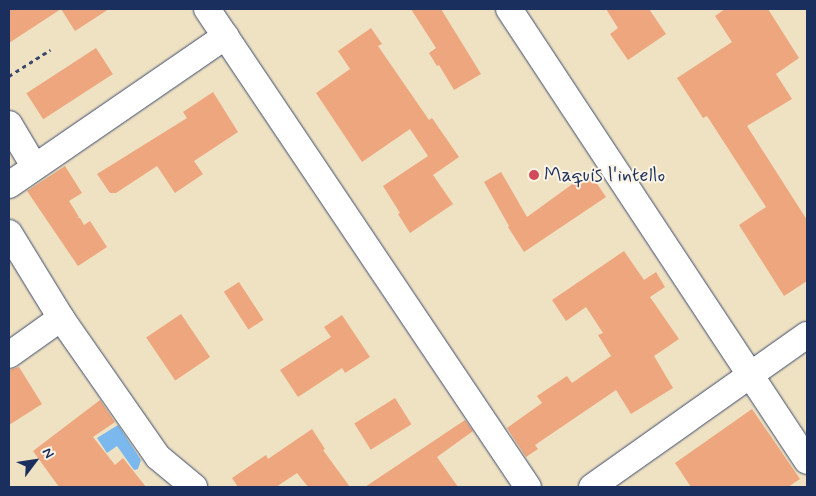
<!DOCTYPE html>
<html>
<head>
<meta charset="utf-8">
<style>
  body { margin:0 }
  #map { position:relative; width:816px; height:496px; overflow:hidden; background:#efe2c3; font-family:Mynerve,sans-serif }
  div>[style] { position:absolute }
  .water>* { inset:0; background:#7ab8ed }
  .building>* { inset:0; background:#eda67e; transform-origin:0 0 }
  .path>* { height:3px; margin-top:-1.5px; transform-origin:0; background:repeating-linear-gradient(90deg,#3b4a6d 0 4px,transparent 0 8px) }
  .roads { filter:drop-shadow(0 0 1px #3b4a6d) drop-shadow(0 0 1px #3b4a6d) }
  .minor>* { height:26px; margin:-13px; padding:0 13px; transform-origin:13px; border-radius:13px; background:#fff }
  .dots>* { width:14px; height:14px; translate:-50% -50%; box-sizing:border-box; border:2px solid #fcf5e5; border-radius:50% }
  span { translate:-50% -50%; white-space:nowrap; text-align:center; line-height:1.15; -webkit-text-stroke:4px #fcf5e5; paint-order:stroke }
  .poi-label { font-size:20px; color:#1b2f5e }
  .left { translate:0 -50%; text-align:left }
  .frame { position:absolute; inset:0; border:10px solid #1b2f5e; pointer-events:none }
  .north { position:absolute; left:10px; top:436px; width:50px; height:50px; -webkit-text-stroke:4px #fcf5e5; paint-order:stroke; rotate:59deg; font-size:14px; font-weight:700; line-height:20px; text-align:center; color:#1b2f5e }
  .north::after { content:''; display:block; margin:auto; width:18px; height:22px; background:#1b2f5e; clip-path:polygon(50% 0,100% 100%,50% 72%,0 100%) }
</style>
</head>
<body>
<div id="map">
  <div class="water">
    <div style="clip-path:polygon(118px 425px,141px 460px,138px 469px,134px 470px,117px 446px,107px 453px,97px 438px)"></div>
  </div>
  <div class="building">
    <div style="clip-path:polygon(9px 9px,109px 9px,75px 31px,61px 9px,9px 43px)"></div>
    <div style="clip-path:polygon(411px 9px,441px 9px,481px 74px,454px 90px,439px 65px,437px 66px,429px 53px,436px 48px)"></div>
    <div style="clip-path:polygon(606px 9px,649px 9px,666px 34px,628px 60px,610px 34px,618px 28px)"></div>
    <div style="clip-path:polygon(725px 9px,768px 9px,799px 58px,776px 74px,792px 99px,747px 126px,807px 220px,807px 281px,784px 296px,739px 225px,766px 207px,707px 116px,703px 118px,677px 78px,732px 42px,715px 16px)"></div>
    <div style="clip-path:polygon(371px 28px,382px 44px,378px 46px,429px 120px,432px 118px,459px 157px,433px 175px,453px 204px,410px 233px,398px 214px,400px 213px,383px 186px,428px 156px,410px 129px,362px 162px,316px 93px,350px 69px,338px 51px)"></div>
    <div style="left:96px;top:48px;width:31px;height:83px;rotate:57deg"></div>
    <div style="clip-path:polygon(213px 92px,238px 132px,194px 161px,203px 174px,175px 193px,157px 166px,116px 193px,110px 193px,97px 174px,187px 118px,183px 112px)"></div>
    <div style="clip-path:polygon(65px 166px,82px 193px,69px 201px,79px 217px,77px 218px,80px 218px,84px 225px,90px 221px,107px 247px,78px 266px,27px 191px)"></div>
    <div style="clip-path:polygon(501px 172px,527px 217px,589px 172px,606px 197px,524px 252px,508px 227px,509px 226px,484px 182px)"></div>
    <div style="clip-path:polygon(624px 251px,644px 280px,656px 272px,665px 287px,650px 297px,679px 339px,654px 356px,673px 388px,631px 414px,616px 390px,535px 445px,538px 449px,526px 457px,507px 428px,542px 403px,537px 396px,567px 376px,572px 383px,611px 356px,598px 335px,603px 333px,586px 307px,566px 321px,552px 300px)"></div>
    <div style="left:239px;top:282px;width:45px;height:18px;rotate:57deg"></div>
    <div style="left:181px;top:314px;width:52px;height:42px;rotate:56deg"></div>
    <div style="clip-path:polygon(342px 315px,370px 357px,345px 373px,342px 368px,298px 397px,280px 370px,331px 337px,324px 327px)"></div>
    <div style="clip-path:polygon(19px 367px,42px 404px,9px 425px,9px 370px)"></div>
    <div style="left:395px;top:398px;width:31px;height:48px;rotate:58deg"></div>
    <div style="clip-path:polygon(100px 400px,115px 422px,93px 437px,115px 465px,123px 458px,146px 487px,59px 487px,33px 451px)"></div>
    <div style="clip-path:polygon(752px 409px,800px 479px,788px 487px,691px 487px,675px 463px)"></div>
    <div style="clip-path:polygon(465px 420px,473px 431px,437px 457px,458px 487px,365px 487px)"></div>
    <div style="clip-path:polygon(312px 429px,325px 449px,323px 450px,350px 487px,308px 487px,297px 473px,276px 487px,238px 487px,232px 478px,266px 455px,268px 459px)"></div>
  </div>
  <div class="path">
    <div style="left:9px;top:76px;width:49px;rotate:-32.4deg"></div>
  </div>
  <div class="roads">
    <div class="minor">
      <div style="left:207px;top:9px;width:576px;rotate:56.12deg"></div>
      <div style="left:509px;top:9px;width:541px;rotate:56.6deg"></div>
      <div style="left:9px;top:124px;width:49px;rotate:59.2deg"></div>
      <div style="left:9px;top:185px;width:263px;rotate:-34.5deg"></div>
      <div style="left:9px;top:233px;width:100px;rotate:58.5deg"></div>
      <div style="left:61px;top:318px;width:169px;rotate:55.1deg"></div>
      <div style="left:158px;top:457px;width:47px;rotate:39.8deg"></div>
      <div style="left:9px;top:355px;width:64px;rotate:-35.4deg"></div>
      <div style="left:592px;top:487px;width:263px;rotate:-35.3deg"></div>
    </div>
  </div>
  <div class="dots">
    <div style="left:534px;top:175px;background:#d1495b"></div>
  </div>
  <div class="poi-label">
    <span class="left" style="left:544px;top:175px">Maquis l'intello</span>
  </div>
  <div class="frame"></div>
  <div class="north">N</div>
</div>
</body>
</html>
